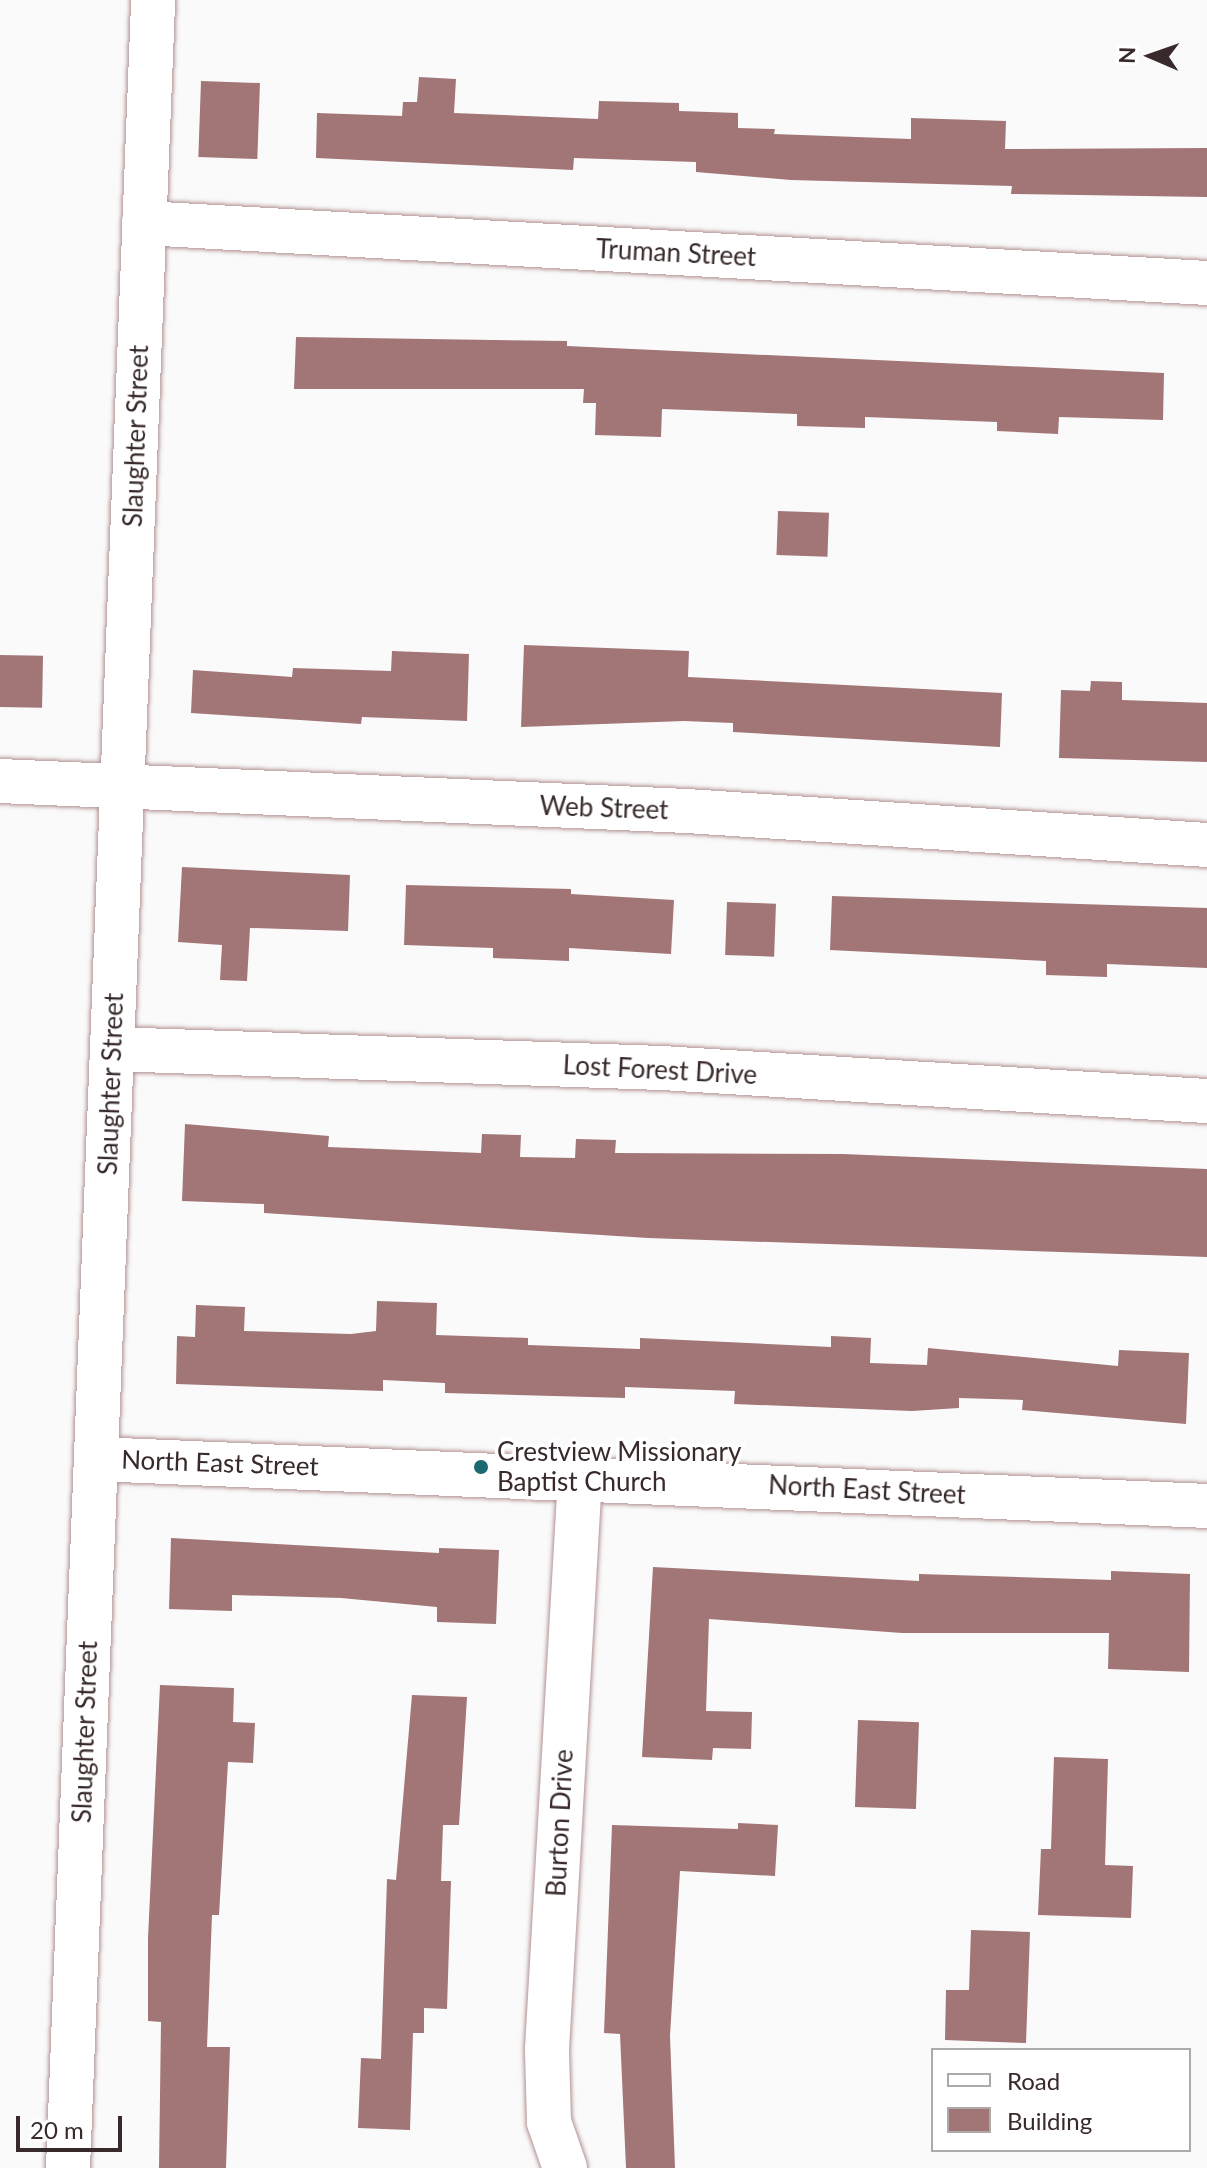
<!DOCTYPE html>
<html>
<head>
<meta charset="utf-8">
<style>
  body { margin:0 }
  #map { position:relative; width:1207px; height:2168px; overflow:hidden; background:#fafafa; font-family:Lato,sans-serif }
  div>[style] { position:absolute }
  .building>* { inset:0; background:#a27577; transform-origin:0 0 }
  .roads { filter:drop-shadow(0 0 2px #b39192) drop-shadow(0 0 2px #b39192) }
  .minor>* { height:44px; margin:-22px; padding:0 22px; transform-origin:22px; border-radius:22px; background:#fff }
  .dots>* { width:22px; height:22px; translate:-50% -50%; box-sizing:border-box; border:4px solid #fff; border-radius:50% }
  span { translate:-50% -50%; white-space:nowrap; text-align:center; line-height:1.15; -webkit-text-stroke:7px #fff; paint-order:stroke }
  .street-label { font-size:26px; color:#382a2a }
  .poi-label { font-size:26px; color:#382a2a }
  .left { translate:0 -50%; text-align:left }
  .legend { position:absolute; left:931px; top:2048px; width:260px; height:104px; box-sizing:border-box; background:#fff; border:2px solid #afaaaa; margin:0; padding:10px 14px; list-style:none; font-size:24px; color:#382a2a }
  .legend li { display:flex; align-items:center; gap:16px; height:40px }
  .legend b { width:40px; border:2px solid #afaaaa }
  .north { position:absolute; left:1111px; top:16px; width:80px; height:80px; -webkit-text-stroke:6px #fff; paint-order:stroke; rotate:272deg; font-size:22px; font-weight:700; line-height:32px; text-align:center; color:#382a2a }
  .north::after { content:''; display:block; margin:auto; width:28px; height:36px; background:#382a2a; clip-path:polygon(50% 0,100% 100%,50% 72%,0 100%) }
  .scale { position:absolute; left:16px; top:2116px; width:106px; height:36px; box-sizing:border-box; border:4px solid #382a2a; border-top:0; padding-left:10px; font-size:24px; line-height:28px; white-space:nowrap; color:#382a2a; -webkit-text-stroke:6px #fff; paint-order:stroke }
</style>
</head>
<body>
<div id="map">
  <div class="building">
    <div style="clip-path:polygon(419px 77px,456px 79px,454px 113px,598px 119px,599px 101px,679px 103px,679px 111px,738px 113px,738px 128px,775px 129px,774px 134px,911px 139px,911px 118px,1006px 121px,1005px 149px,1207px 148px,1207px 197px,1011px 194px,1012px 186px,791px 180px,696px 172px,696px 162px,574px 158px,573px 170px,316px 158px,317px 113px,402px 116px,403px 102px,417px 102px)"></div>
    <div style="left:201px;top:81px;width:59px;height:76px;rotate:2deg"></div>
    <div style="clip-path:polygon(296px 337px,567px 341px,567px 346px,1164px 373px,1163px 420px,1059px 417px,1058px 434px,997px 431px,997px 422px,865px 417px,865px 428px,797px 426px,797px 414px,662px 409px,661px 437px,595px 435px,596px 403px,583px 403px,584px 389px,294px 389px)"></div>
    <div style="left:778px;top:511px;width:51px;height:44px;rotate:2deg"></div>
    <div style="clip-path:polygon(524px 645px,689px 651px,688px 677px,1002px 693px,1000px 747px,733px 732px,733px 723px,684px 721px,521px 727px)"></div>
    <div style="clip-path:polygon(392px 651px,469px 654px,467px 721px,362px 717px,361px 724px,191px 713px,193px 670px,292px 677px,293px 668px,391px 671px)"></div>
    <div style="left:0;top:655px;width:43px;height:52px;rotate:1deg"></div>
    <div style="clip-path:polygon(1091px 681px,1122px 682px,1122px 700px,1207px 703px,1207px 762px,1059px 758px,1061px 690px,1090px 691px)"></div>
    <div style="clip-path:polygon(182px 867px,350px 875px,348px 931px,250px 928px,247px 981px,220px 980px,222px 945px,178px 942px)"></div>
    <div style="clip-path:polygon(406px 885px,571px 889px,571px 894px,674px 900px,671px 954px,569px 948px,569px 961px,493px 958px,493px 948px,404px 945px)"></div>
    <div style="clip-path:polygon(832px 896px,1207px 908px,1207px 968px,1107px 964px,1107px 977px,1046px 975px,1046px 961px,830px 950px)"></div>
    <div style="left:727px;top:902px;width:49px;height:53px;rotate:2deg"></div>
    <div style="clip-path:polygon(185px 1124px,329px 1136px,328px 1147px,481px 1153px,482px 1134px,521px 1135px,520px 1157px,575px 1158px,576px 1139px,616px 1140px,615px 1153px,843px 1154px,1207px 1169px,1207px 1257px,648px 1238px,264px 1213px,264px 1204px,182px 1201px)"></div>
    <div style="clip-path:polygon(377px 1301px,437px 1303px,436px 1335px,528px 1338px,528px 1345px,640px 1349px,640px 1338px,831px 1347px,831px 1336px,871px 1338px,870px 1363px,927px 1365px,928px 1348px,1118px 1366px,1119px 1350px,1189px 1353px,1186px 1424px,1022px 1410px,1023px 1400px,959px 1398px,959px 1408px,912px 1411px,734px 1404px,735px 1391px,625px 1387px,625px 1398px,445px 1393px,445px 1383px,383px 1380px,383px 1391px,176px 1384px,177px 1336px,195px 1337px,196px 1305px,245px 1307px,244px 1331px,351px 1334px,376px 1331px)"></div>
    <div style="clip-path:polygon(171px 1538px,439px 1553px,439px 1548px,499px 1550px,496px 1624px,437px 1622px,437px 1607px,341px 1598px,232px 1595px,232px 1611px,169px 1609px)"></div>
    <div style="clip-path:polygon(653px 1567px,919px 1581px,919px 1574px,1111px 1580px,1111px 1571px,1190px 1574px,1189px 1672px,1108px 1669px,1109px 1633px,902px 1633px,709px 1619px,706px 1711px,752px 1712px,751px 1749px,713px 1748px,712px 1760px,642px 1757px)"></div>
    <div style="clip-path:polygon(160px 1685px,234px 1688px,233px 1722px,255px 1723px,253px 1763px,228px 1762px,219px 1915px,212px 1915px,207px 2047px,230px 2047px,226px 2168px,159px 2168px,161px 2022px,148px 2021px,148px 1938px)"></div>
    <div style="clip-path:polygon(412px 1695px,467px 1697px,459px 1825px,443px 1825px,441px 1881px,451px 1881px,447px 2009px,424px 2008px,424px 2033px,413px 2033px,410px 2130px,358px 2128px,361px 2058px,381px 2059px,387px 1879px,396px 1880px)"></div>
    <div style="left:858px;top:1720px;width:61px;height:87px;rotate:2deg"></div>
    <div style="clip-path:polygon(1054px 1757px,1108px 1759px,1105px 1865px,1133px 1866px,1131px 1918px,1038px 1915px,1041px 1849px,1051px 1849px)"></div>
    <div style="clip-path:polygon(738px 1823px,778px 1825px,775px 1876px,680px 1871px,670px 2036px,675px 2168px,626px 2168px,620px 2034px,604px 2033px,612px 1825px,738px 1829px)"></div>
    <div style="clip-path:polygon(971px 1930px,1030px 1932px,1026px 2043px,945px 2040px,946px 1990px,969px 1990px)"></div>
  </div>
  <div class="roads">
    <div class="minor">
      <div style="left:144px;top:223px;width:1065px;rotate:3.23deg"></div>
      <div style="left:0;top:781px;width:688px;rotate:2.5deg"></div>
      <div style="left:687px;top:811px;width:521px;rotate:3.74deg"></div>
      <div style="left:112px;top:1049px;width:550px;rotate:1.98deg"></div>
      <div style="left:662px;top:1068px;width:546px;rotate:3.47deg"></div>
      <div style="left:96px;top:1459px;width:1112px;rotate:2.42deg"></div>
      <div style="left:68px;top:2168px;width:2170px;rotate:-87.75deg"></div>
      <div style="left:565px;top:2168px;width:49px;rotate:-109.2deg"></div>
      <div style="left:549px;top:2122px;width:73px;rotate:-91.6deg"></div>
      <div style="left:547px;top:2049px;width:574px;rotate:-86.7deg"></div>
    </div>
  </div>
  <div class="dots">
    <div style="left:481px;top:1467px;background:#1d6970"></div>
  </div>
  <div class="street-label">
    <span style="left:676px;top:253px;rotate:3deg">Truman Street</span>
    <span style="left:136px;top:436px;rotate:-88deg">Slaughter Street</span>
    <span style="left:604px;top:808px;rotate:2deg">Web Street</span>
    <span style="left:660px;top:1070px;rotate:3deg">Lost Forest Drive</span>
    <span style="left:111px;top:1084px;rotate:-88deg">Slaughter Street</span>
    <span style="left:220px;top:1463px;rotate:2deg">North East Street</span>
    <span style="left:867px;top:1490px;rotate:3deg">North East Street</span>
    <span style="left:85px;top:1732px;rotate:-88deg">Slaughter Street</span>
    <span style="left:560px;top:1823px;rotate:-87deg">Burton Drive</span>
  </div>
  <div class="poi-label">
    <span class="left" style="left:497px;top:1467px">Crestview Missionary<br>Baptist Church</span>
  </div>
  <ul class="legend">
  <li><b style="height:10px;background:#fff"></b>Road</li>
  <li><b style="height:22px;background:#a27577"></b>Building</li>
  </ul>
  <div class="north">N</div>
  <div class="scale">20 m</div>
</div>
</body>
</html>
